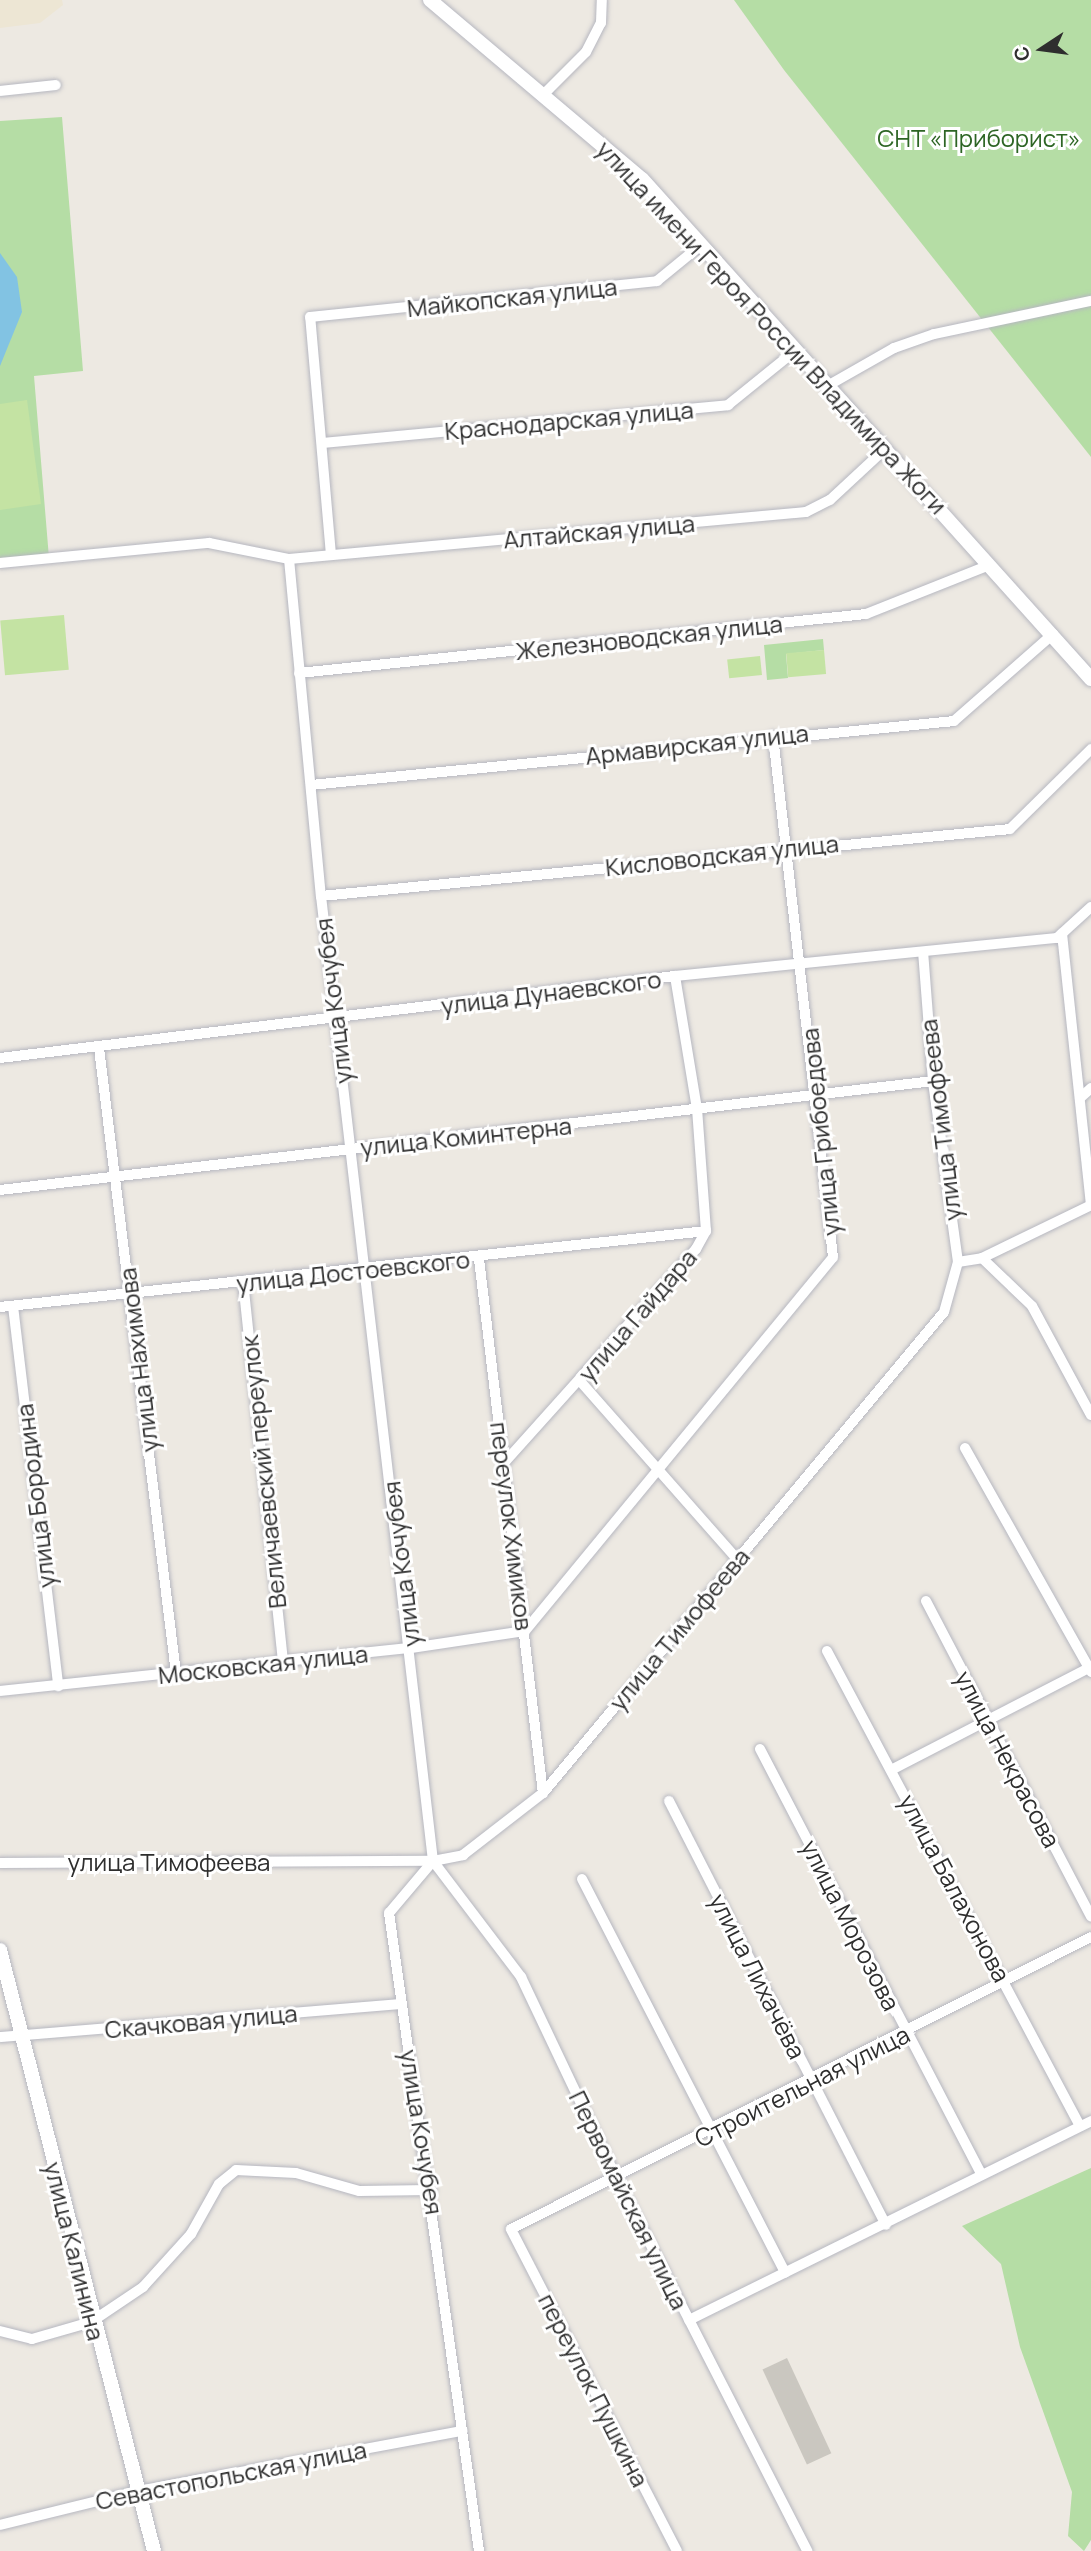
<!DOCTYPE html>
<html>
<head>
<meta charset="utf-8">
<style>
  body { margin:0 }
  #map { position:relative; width:1091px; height:2551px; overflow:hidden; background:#ede9e2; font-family:Manrope,sans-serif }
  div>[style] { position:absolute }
  .education>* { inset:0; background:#ede6d4 }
  .green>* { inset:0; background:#b5dda5 }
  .pitch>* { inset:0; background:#c4e3a3; transform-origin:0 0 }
  .water>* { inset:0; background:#82c3e3 }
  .building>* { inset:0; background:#cac7c0; transform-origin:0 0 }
  .roads { filter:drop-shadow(0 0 2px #b6b7c0) drop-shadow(0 0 2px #b6b7c0) }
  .minor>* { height:10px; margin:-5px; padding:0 5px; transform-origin:5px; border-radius:5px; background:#fff }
  .secondary>* { height:14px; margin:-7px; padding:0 7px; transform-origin:7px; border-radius:7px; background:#fff }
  span { translate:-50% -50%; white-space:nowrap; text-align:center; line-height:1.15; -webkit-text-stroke:6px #fff; paint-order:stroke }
  .park-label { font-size:24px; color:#2d6524 }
  .street-label { font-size:24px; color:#2e2e2e }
  .north { position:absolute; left:1007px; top:14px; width:70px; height:70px; -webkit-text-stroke:5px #fff; paint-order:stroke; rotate:257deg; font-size:19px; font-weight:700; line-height:28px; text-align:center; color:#2e2e2e }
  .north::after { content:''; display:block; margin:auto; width:24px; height:32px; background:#2e2e2e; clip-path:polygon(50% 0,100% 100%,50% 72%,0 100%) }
</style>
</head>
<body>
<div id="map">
  <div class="education">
    <div style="clip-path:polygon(0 0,62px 0,63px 5px,40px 23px,0 28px)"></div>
  </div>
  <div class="green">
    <div style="clip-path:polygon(734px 0,1091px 0,1091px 457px,784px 70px)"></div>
    <div style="clip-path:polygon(62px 117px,83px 371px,34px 376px,49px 558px,0 561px,0 121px)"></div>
    <div style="clip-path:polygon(823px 639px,824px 650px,786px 654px,788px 678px,767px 680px,764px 645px)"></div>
    <div style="clip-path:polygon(1091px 2168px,1091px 2540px,1084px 2551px,1068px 2536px,1072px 2492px,1020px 2347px,1001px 2264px,962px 2226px)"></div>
  </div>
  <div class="pitch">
    <div style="clip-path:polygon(27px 400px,41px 504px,0 510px,0 404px)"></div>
    <div style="left:64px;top:615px;width:55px;height:64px;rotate:85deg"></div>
    <div style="left:824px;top:650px;width:24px;height:38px;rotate:85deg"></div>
    <div style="left:760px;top:656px;width:19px;height:33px;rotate:84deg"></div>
  </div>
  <div class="water">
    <div style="clip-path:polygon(0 253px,17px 277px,22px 312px,0 366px)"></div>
  </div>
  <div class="building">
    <div style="left:787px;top:2358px;width:105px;height:27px;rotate:65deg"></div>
  </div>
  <div class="roads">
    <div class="minor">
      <div style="left:0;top:91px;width:56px;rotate:-6.1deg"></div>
      <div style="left:544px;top:94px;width:59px;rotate:-45deg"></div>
      <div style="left:586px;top:52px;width:33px;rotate:-63deg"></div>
      <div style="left:601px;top:23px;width:23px;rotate:-88deg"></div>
      <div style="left:829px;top:385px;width:75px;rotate:-29.6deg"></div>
      <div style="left:894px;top:348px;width:42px;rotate:-19.3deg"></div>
      <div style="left:934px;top:334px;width:160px;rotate:-11.9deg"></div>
      <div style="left:322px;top:443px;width:408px;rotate:-5.3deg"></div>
      <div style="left:728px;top:405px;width:87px;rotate:-39deg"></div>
      <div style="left:331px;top:555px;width:239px;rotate:-95deg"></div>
      <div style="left:310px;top:317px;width:349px;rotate:-5.9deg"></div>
      <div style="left:657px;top:281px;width:58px;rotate:-39.4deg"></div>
      <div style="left:289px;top:559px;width:339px;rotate:84.6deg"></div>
      <div style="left:321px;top:896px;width:971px;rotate:83.38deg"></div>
      <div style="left:433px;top:1861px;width:68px;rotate:130.2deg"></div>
      <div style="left:389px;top:1913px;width:644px;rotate:81.97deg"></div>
      <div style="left:0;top:563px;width:210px;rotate:-5.5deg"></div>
      <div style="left:209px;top:543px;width:82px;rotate:11.3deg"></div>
      <div style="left:289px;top:559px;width:519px;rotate:-5.19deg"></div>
      <div style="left:806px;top:512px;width:27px;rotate:-27deg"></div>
      <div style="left:830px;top:500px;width:76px;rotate:-42.9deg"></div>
      <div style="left:299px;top:673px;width:570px;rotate:-5.94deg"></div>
      <div style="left:866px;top:614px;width:133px;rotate:-21.6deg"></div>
      <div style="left:311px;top:785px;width:646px;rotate:-5.68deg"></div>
      <div style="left:954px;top:721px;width:132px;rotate:-41.3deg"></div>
      <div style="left:321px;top:896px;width:692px;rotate:-5.55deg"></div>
      <div style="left:1010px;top:829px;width:114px;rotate:-44.6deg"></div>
      <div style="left:99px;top:1048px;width:630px;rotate:82.98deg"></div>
      <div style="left:0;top:1058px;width:680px;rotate:-6.93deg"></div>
      <div style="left:675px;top:976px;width:384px;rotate:-5.7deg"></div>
      <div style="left:1057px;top:938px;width:46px;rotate:-42.4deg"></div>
      <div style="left:1080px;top:1098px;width:15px;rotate:-42deg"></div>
      <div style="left:0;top:1190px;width:939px;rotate:-6.66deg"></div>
      <div style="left:982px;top:1258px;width:69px;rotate:43.8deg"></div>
      <div style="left:1032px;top:1306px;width:124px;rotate:61.6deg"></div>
      <div style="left:479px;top:1259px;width:538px;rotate:83.17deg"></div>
      <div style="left:958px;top:1262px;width:24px;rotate:-9deg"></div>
      <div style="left:982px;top:1258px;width:121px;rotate:-25.9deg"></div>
      <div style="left:1091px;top:1205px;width:273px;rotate:-96.1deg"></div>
      <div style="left:243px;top:1281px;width:383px;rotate:84deg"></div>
      <div style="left:13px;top:1306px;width:383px;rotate:83.2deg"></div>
      <div style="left:0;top:1307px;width:710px;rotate:-6.14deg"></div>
      <div style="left:580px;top:1381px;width:237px;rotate:48.6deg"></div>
      <div style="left:965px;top:1448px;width:257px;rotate:60.6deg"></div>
      <div style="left:504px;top:1463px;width:288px;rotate:-48.1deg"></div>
      <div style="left:696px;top:1249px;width:21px;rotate:-61deg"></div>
      <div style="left:706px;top:1231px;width:122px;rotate:-94.2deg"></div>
      <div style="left:697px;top:1109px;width:135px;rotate:-99.4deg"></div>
      <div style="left:926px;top:1601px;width:356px;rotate:62.4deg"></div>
      <div style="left:827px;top:1651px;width:538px;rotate:61.96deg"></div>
      <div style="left:0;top:1691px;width:413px;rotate:-6deg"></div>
      <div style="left:411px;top:1648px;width:115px;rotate:-8.5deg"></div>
      <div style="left:525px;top:1631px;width:484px;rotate:-50.5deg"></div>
      <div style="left:833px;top:1257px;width:524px;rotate:-96.57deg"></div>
      <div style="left:760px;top:1749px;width:480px;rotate:62.5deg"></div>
      <div style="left:893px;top:1769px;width:220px;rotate:-27.3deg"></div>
      <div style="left:669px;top:1801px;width:476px;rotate:62.9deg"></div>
      <div style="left:433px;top:1861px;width:146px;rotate:52.8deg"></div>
      <div style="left:521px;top:1977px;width:224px;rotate:64.6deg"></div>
      <div style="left:617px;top:2179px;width:418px;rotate:62.9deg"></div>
      <div style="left:0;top:1863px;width:433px;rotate:-0.3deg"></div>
      <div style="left:433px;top:1861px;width:31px;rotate:-11deg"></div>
      <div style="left:463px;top:1855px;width:101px;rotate:-37.8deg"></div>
      <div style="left:543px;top:1793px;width:626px;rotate:-50.18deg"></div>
      <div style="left:944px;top:1312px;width:52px;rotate:-74.4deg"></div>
      <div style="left:958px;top:1262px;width:183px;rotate:-97.9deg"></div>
      <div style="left:933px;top:1081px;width:129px;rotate:-94.4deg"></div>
      <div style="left:582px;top:1879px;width:443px;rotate:62.7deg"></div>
      <div style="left:0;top:2037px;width:403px;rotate:-4.7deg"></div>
      <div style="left:689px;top:2320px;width:449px;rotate:-26.3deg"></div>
      <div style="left:0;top:2331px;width:33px;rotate:14deg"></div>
      <div style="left:32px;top:2339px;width:61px;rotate:-16.1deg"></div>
      <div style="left:91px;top:2322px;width:63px;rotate:-33.9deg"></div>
      <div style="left:143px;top:2287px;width:72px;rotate:-47.8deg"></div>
      <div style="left:191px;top:2234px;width:57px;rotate:-60.8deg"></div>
      <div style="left:219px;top:2184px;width:22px;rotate:-39deg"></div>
      <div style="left:236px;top:2170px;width:60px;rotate:2.9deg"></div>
      <div style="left:296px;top:2173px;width:66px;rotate:15.9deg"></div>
      <div style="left:359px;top:2191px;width:72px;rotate:-0.8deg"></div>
      <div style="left:0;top:2525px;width:142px;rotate:-13.8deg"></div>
      <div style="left:138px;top:2491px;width:330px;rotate:-10.5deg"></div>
      <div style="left:677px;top:2551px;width:362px;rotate:-117.3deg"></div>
      <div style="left:511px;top:2229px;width:649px;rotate:-26.72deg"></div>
    </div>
    <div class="secondary">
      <div style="left:430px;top:0;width:277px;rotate:40.2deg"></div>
      <div style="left:642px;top:179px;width:672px;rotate:48.08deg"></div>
      <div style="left:0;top:1950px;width:620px;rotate:75.63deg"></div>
    </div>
  </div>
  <div class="park-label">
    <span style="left:979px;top:138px">СНТ «Приборист»</span>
  </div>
  <div class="street-label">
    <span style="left:512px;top:297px;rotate:-6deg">Майкопская улица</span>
    <span style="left:772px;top:327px;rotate:47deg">улица имени Героя России Владимира Жоги</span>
    <span style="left:569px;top:420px;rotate:-5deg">Краснодарская улица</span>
    <span style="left:599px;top:531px;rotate:-5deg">Алтайская улица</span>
    <span style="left:649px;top:637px;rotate:-6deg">Железноводская улица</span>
    <span style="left:697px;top:744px;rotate:-6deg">Армавирская улица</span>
    <span style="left:722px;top:855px;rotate:-6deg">Кисловодская улица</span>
    <span style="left:551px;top:992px;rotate:-7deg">улица Дунаевского</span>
    <span style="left:333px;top:1001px;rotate:-97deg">улица Кочубея</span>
    <span style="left:940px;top:1120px;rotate:-97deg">улица Тимофеева</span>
    <span style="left:820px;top:1132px;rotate:-96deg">улица Грибоедова</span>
    <span style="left:466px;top:1136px;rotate:-6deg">улица Коминтерна</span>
    <span style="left:353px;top:1271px;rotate:-6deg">улица Достоевского</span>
    <span style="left:637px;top:1315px;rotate:-49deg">улица Гайдара</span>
    <span style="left:138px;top:1360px;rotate:-97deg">улица Нахимова</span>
    <span style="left:263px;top:1472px;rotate:-96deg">Величаевский переулок</span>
    <span style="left:35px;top:1496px;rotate:-97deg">улица Бородина</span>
    <span style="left:512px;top:1526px;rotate:83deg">переулок Химиков</span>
    <span style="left:401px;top:1564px;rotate:-97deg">улица Кочубея</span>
    <span style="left:679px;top:1629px;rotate:-50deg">улица Тимофеева</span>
    <span style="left:263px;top:1664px;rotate:-6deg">Московская улица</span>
    <span style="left:1008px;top:1759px;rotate:62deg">улица Некрасова</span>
    <span style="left:169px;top:1862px">улица Тимофеева</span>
    <span style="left:955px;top:1888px;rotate:62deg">улица Балахонова</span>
    <span style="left:851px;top:1925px;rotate:63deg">улица Морозова</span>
    <span style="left:758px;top:1976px;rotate:63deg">улица Лихачёва</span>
    <span style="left:201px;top:2021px;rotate:-5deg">Скачковая улица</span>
    <span style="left:802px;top:2086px;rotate:-27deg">Строительная улица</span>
    <span style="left:422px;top:2132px;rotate:81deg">улица Кочубея</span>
    <span style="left:629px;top:2200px;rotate:64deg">Первомайская улица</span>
    <span style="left:75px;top:2251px;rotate:76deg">улица Калинина</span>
    <span style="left:594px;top:2390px;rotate:63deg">переулок Пушкина</span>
    <span style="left:231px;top:2475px;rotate:-11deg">Севастопольская улица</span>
  </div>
  <div class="north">С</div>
</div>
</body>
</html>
